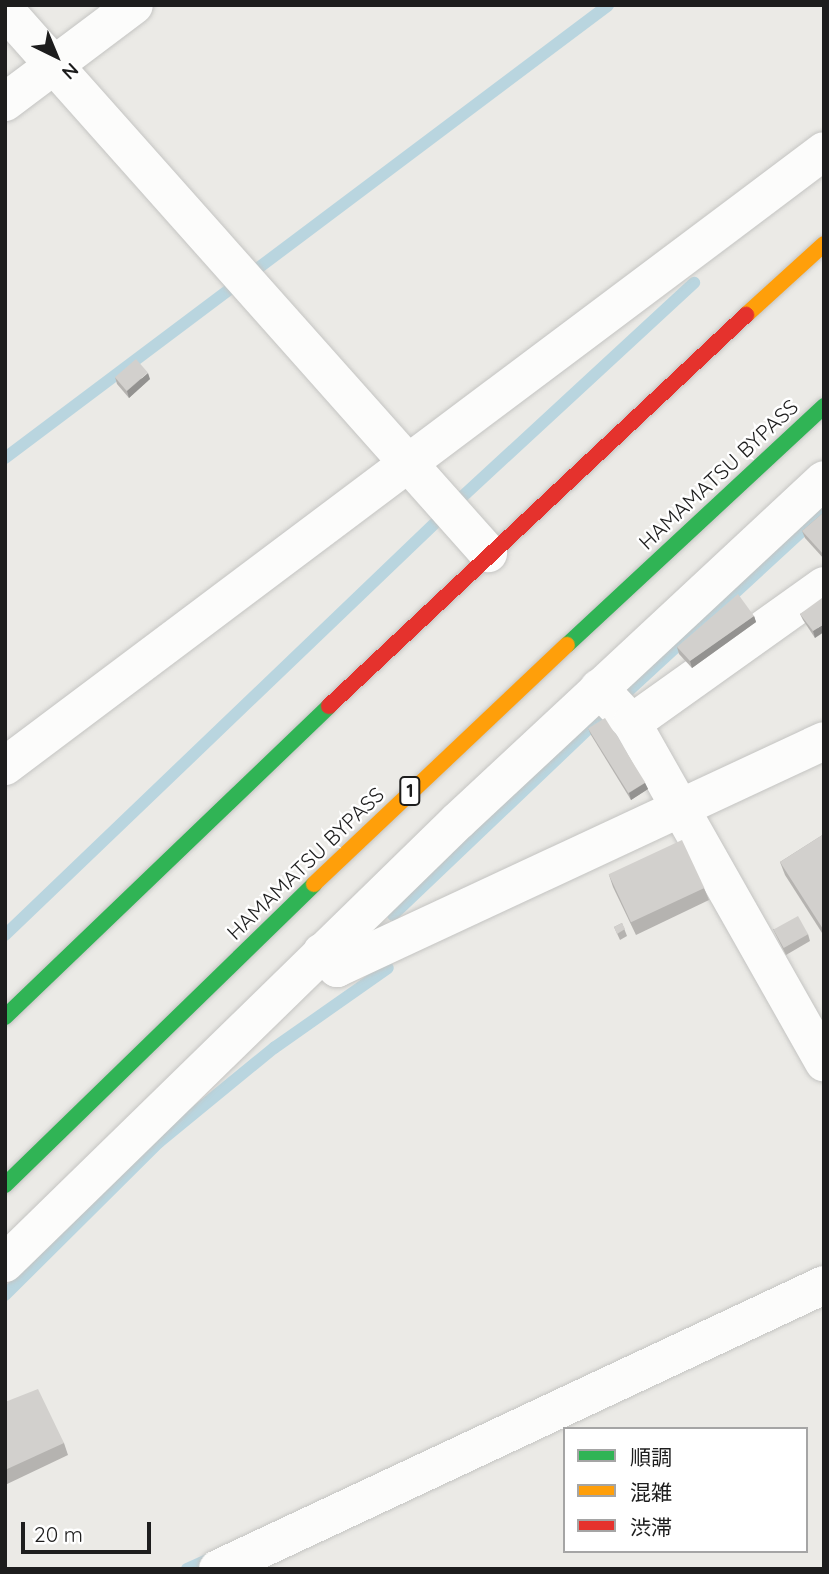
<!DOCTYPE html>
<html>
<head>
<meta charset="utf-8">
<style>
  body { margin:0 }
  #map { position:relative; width:829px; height:1574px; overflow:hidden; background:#ebeae6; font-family:Quicksand,"Noto Sans JP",sans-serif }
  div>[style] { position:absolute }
  .stream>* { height:12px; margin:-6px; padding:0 6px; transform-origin:6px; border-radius:6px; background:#b9d5df }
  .roads { filter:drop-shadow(0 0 2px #c4c4c2) drop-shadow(0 0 2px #c4c4c2) }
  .street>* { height:38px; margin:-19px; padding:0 19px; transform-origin:19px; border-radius:19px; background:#fcfcfb }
  .fast>* { height:16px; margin:-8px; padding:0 8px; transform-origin:8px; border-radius:8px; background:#30b455 }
  .slow>* { height:16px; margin:-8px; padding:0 8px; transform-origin:8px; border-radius:8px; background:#ff9f0a }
  .jam>* { height:16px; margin:-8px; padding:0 8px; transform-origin:8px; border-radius:8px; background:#e5322d }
  .wall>* { inset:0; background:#b5b3b0 }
  .shaded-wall>* { inset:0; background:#939290 }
  .building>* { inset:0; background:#d2d0cd; transform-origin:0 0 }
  span { translate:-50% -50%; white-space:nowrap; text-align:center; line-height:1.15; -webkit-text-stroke:5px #fff; paint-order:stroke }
  .shield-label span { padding:2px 5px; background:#fff; border:2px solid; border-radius:5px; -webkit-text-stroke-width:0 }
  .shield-label { font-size:19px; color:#1d1d1d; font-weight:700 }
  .street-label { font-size:21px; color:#1d1d1d }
  .frame { position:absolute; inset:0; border:7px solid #1d1d1d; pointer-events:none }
  .legend { position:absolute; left:563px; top:1427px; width:245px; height:126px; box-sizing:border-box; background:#fff; border:2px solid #a5a5a5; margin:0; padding:9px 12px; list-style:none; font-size:21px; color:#1d1d1d }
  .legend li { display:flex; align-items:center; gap:14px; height:35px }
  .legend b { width:35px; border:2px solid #a5a5a5 }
  .north { position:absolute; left:21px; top:21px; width:70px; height:70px; -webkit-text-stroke:5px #fff; paint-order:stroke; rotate:137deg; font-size:19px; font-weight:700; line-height:28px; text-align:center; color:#1d1d1d }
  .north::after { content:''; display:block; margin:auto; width:24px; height:32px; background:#1d1d1d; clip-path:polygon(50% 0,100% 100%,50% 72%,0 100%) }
  .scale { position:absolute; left:21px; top:1522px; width:130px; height:32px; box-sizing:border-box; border:4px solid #1d1d1d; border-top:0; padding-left:9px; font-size:21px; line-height:24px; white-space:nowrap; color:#1d1d1d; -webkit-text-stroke:5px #fff; paint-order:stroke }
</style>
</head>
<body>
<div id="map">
  <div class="stream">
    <div style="left:253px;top:272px;width:444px;rotate:-36.9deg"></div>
    <div style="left:5px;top:458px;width:281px;rotate:-36.9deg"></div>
    <div style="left:462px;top:497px;width:316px;rotate:-42.7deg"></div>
    <div style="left:626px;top:693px;width:269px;rotate:-42.6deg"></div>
    <div style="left:393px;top:915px;width:290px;rotate:-43.6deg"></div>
    <div style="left:5px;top:935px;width:594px;rotate:-43.77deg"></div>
    <div style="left:5px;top:1295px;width:217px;rotate:-44.8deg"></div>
    <div style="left:159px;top:1142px;width:149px;rotate:-39.3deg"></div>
    <div style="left:274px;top:1048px;width:139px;rotate:-35.1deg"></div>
    <div style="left:187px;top:1569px;width:32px;rotate:-24deg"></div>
  </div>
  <div class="roads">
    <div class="street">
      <div style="left:5px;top:10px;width:727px;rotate:48.35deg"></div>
      <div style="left:5px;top:102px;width:161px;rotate:-36.9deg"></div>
      <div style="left:599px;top:688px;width:48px;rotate:46.7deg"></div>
      <div style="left:632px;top:723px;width:390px;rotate:60.5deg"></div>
      <div style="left:632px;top:723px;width:236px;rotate:-35.5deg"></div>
      <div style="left:5px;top:766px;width:1024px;rotate:-36.9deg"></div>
      <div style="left:322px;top:952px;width:22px;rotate:47deg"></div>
      <div style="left:337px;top:968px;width:537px;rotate:-24.99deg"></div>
      <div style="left:5px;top:1263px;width:633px;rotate:-44.3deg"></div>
      <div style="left:458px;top:821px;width:500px;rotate:-42.97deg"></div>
      <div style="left:218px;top:1569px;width:669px;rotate:-25.11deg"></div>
    </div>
    <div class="fast">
      <div style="left:567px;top:645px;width:351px;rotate:-42.9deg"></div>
      <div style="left:5px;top:1017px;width:449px;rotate:-43.8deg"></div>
      <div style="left:5px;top:1185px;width:431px;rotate:-44.2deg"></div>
    </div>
    <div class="slow">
      <div style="left:746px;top:315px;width:105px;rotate:-42.3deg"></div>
      <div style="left:314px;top:884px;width:348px;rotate:-43.4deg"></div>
    </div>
    <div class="jam">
      <div style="left:329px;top:706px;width:572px;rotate:-43.16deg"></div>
    </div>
  </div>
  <div class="wall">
    <div style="clip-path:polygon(115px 377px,150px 379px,129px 398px,117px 384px)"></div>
    <div style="clip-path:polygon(824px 512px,824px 559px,805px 538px,802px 531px)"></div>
    <div style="clip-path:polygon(824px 600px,815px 638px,803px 620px,800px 614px)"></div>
    <div style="clip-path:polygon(754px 616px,756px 622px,692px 668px,679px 654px,677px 647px)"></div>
    <div style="clip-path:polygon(588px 728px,645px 783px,648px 789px,631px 800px,591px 735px)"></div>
    <div style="clip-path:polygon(824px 834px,824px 936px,785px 875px,780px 862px)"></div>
    <div style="clip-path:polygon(609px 875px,704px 888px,709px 900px,636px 935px,613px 887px)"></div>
    <div style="clip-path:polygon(622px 923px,627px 936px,620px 940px,614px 927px)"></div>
    <div style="clip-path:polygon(773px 929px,808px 934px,810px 941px,786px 955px)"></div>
    <div style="clip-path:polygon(5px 1402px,64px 1443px,68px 1455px,5px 1485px)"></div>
  </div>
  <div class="shaded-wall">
    <div style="clip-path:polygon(148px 373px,150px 379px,129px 398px,127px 391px)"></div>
    <div style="clip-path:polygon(754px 616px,756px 622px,692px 668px,690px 661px)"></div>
    <div style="clip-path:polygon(824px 624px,824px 632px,815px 638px,813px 631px)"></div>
    <div style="clip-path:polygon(645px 783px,648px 789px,631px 800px,629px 793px)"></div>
  </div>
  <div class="building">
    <div style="left:136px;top:359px;width:18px;height:28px;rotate:49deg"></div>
    <div style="clip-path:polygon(824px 512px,824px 555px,802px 531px)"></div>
    <div style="clip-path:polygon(738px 594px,754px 616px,690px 661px,677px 647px)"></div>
    <div style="clip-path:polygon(822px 598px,824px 600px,824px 624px,813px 631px,800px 614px)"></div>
    <div style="left:605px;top:718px;width:76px;height:20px;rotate:58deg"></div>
    <div style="clip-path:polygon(824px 834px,824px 929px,823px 929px,780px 862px)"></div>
    <div style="left:682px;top:840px;width:53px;height:81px;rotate:65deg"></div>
    <div style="left:798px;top:916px;width:21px;height:28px;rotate:61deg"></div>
    <div style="clip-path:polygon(622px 923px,625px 929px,617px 934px,614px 927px)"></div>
    <div style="clip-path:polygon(38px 1389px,64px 1443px,5px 1470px,5px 1402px)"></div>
  </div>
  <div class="shield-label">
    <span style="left:410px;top:791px">1</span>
  </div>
  <div class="street-label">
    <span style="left:718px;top:474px;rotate:-43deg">HAMAMATSU BYPASS</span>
    <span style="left:305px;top:863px;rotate:-44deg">HAMAMATSU BYPASS</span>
  </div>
  <div class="frame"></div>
  <ul class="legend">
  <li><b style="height:9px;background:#30b455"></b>順調</li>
  <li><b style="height:9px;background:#ff9f0a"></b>混雑</li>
  <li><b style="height:9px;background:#e5322d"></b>渋滞</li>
  </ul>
  <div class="north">N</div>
  <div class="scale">20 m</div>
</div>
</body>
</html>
